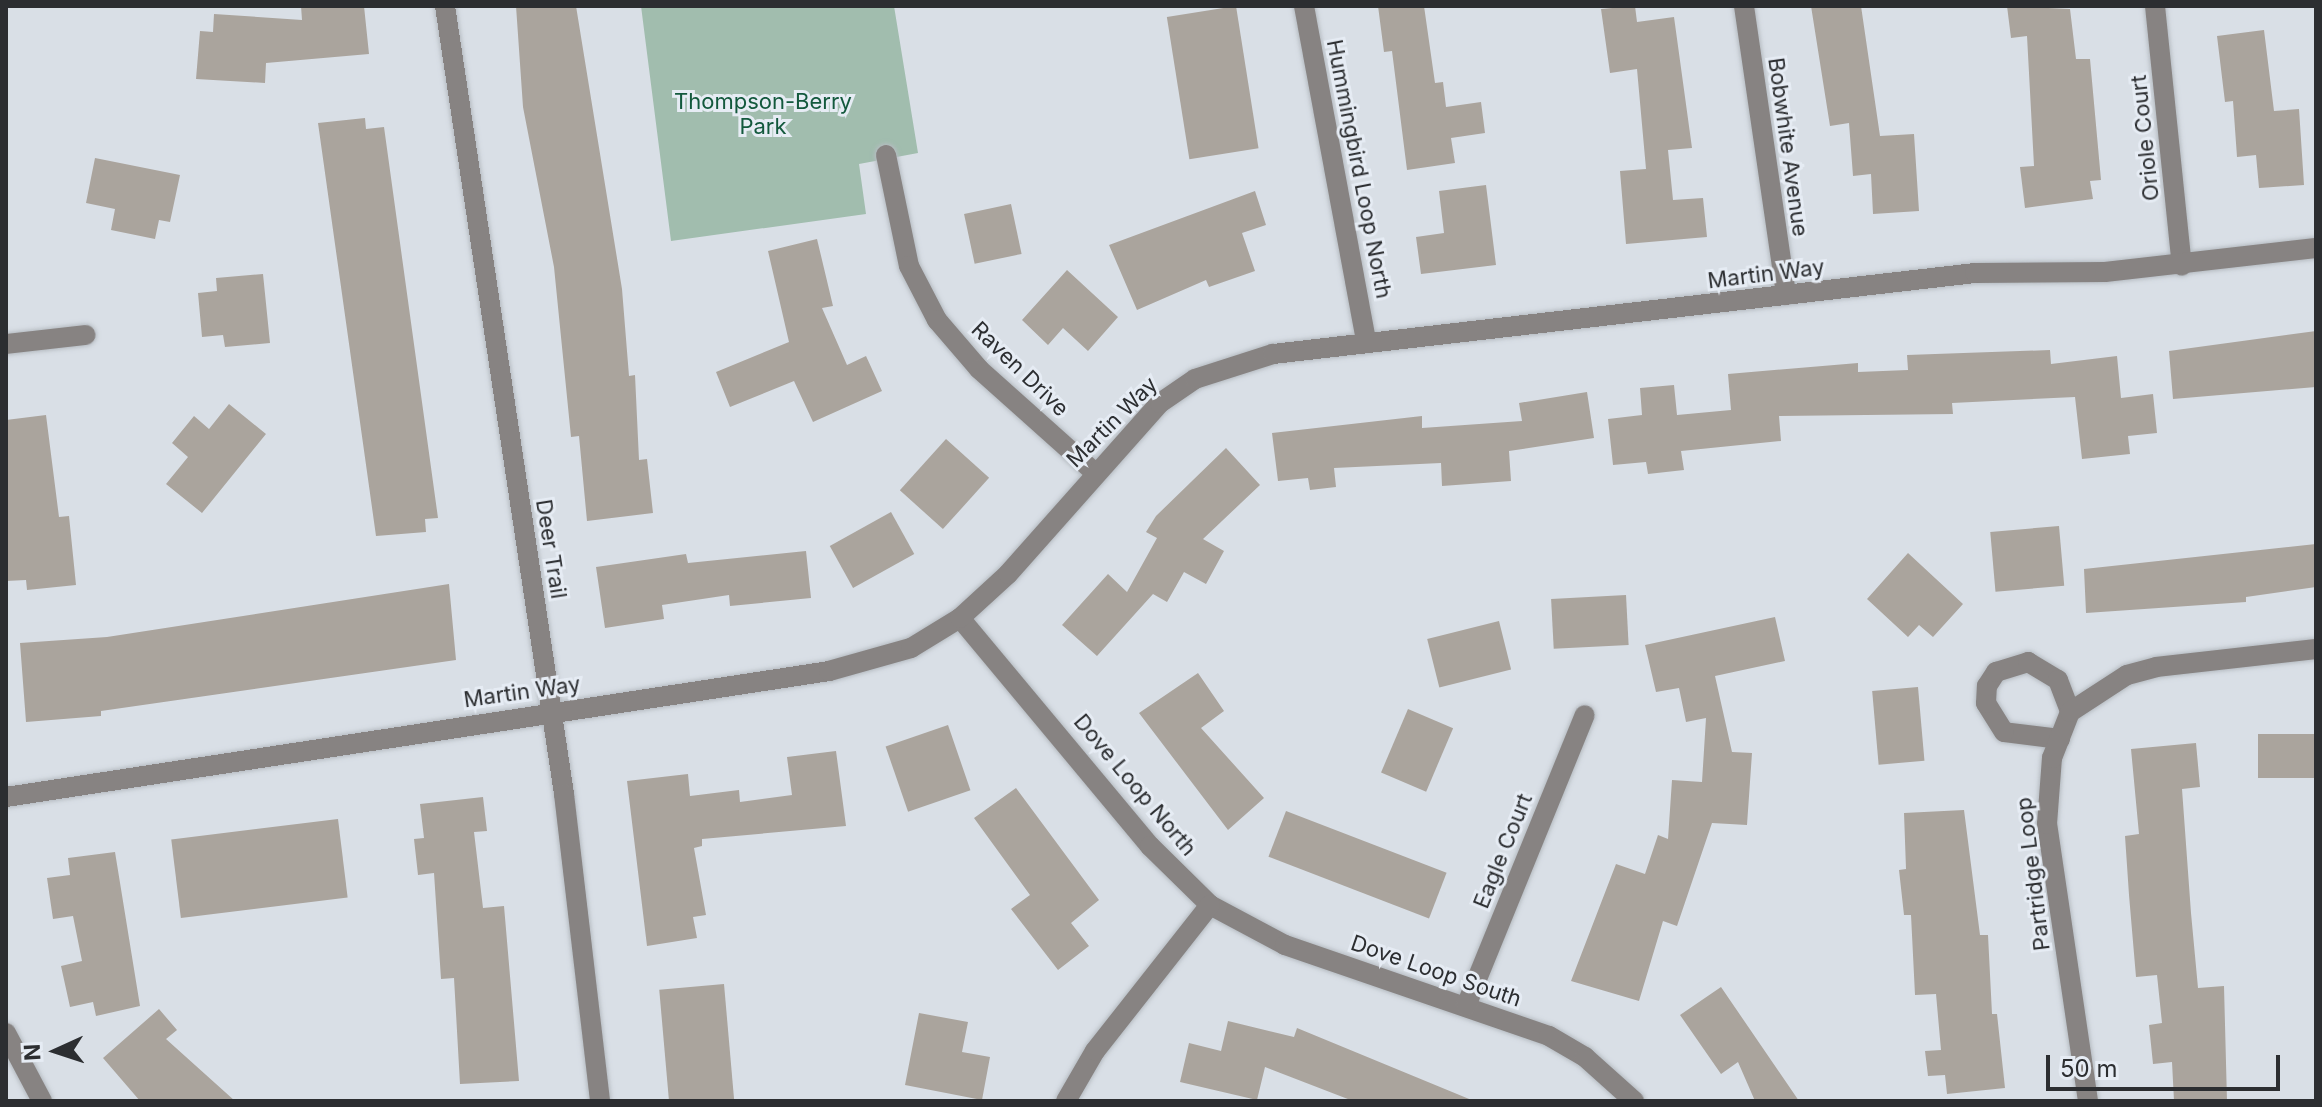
<!DOCTYPE html>
<html>
<head>
<meta charset="utf-8">
<style>
  body { margin:0 }
  #map { position:relative; width:2322px; height:1107px; overflow:hidden; background:#d9dfe6; font-family:Inter,sans-serif }
  div>[style] { position:absolute }
  .green>* { inset:0; background:#a1bdae }
  .building>* { inset:0; background:#aaa49d; transform-origin:0 0 }
  .roads { filter:drop-shadow(0 0 2px #b6bcc2) drop-shadow(0 0 2px #b6bcc2) }
  .minor>* { height:20px; margin:-10px; padding:0 10px; transform-origin:10px; border-radius:10px; background:#878382 }
  span { translate:-50% -50%; white-space:nowrap; text-align:center; line-height:1.15; -webkit-text-stroke:6px #e6ecf4; paint-order:stroke }
  .park-label { font-size:22px; color:#13593d }
  .street-label { font-size:22px; color:#2c2e31 }
  .frame { position:absolute; inset:0; border:8px solid #2c2e31; pointer-events:none }
  .north { position:absolute; left:16px; top:1011px; width:80px; height:80px; -webkit-text-stroke:6px #e6ecf4; paint-order:stroke; rotate:267deg; font-size:22px; font-weight:700; line-height:32px; text-align:center; color:#2c2e31 }
  .north::after { content:''; display:block; margin:auto; width:28px; height:36px; background:#2c2e31; clip-path:polygon(50% 0,100% 100%,50% 72%,0 100%) }
  .scale { position:absolute; left:2046px; top:1055px; width:234px; height:36px; box-sizing:border-box; border:4px solid #2c2e31; border-top:0; padding-left:10px; font-size:24px; line-height:28px; white-space:nowrap; color:#2c2e31; -webkit-text-stroke:6px #e6ecf4; paint-order:stroke }
</style>
</head>
<body>
<div id="map">
  <div class="green">
    <div style="clip-path:polygon(641px 6px,894px 6px,918px 153px,859px 164px,866px 214px,671px 241px)"></div>
  </div>
  <div class="building">
    <div style="clip-path:polygon(301px 6px,364px 6px,369px 54px,266px 63px,265px 83px,196px 79px,200px 31px,213px 32px,214px 14px,302px 20px)"></div>
    <div style="clip-path:polygon(516px 6px,576px 6px,622px 289px,629px 376px,635px 375px,639px 460px,647px 459px,653px 513px,587px 521px,579px 436px,571px 437px,554px 267px,523px 107px)"></div>
    <div style="left:1236px;top:6px;width:144px;height:70px;rotate:81deg"></div>
    <div style="clip-path:polygon(1378px 6px,1424px 6px,1435px 83px,1443px 82px,1446px 107px,1481px 102px,1485px 133px,1451px 138px,1455px 163px,1407px 170px,1392px 51px,1384px 52px)"></div>
    <div style="clip-path:polygon(1635px 6px,1637px 22px,1674px 17px,1692px 148px,1668px 150px,1673px 200px,1703px 198px,1707px 237px,1626px 244px,1620px 171px,1646px 169px,1637px 69px,1610px 73px,1601px 9px)"></div>
    <div style="clip-path:polygon(1811px 6px,1861px 6px,1880px 136px,1914px 134px,1919px 211px,1873px 214px,1871px 174px,1853px 176px,1849px 123px,1830px 126px)"></div>
    <div style="clip-path:polygon(2007px 6px,2070px 9px,2076px 59px,2090px 59px,2101px 180px,2090px 181px,2093px 199px,2025px 208px,2020px 167px,2034px 166px,2027px 36px,2011px 38px)"></div>
    <div style="clip-path:polygon(2264px 30px,2274px 111px,2299px 109px,2304px 185px,2259px 188px,2256px 155px,2237px 157px,2233px 101px,2225px 102px,2217px 36px)"></div>
    <div style="clip-path:polygon(365px 118px,366px 129px,384px 127px,438px 518px,425px 519px,426px 532px,376px 536px,318px 123px)"></div>
    <div style="clip-path:polygon(95px 158px,180px 175px,170px 222px,159px 220px,155px 239px,111px 230px,115px 209px,86px 203px)"></div>
    <div style="clip-path:polygon(1486px 185px,1496px 265px,1421px 274px,1416px 237px,1444px 233px,1439px 191px)"></div>
    <div style="clip-path:polygon(1255px 191px,1266px 225px,1242px 233px,1255px 271px,1209px 287px,1206px 280px,1137px 310px,1109px 245px)"></div>
    <div style="left:1011px;top:204px;width:51px;height:48px;rotate:78deg"></div>
    <div style="clip-path:polygon(817px 239px,833px 306px,822px 308px,847px 365px,866px 356px,882px 391px,813px 422px,794px 381px,730px 407px,716px 372px,789px 342px,768px 251px)"></div>
    <div style="clip-path:polygon(1067px 270px,1118px 317px,1088px 351px,1063px 328px,1048px 345px,1022px 320px)"></div>
    <div style="clip-path:polygon(263px 274px,270px 343px,225px 347px,223px 335px,202px 337px,198px 293px,217px 291px,216px 278px)"></div>
    <div style="clip-path:polygon(2316px 331px,2316px 387px,2173px 399px,2169px 351px)"></div>
    <div style="clip-path:polygon(2050px 350px,2051px 364px,2117px 356px,2121px 398px,2153px 394px,2157px 433px,2128px 436px,2130px 454px,2082px 459px,2075px 397px,1952px 403px,1953px 414px,1779px 416px,1781px 441px,1681px 451px,1684px 470px,1648px 474px,1646px 462px,1613px 465px,1608px 419px,1642px 415px,1640px 388px,1674px 385px,1677px 415px,1731px 410px,1728px 374px,1858px 363px,1858px 372px,1908px 370px,1907px 355px)"></div>
    <div style="clip-path:polygon(1587px 392px,1594px 438px,1509px 451px,1511px 481px,1442px 486px,1441px 463px,1334px 468px,1336px 487px,1310px 490px,1308px 478px,1278px 481px,1272px 433px,1422px 416px,1422px 428px,1522px 421px,1519px 403px)"></div>
    <div style="clip-path:polygon(229px 404px,266px 434px,202px 513px,166px 484px,188px 457px,172px 443px,194px 416px,209px 429px)"></div>
    <div style="clip-path:polygon(46px 415px,59px 517px,69px 516px,76px 585px,27px 590px,26px 580px,6px 581px,6px 420px)"></div>
    <div style="left:946px;top:439px;width:58px;height:69px;rotate:42deg"></div>
    <div style="clip-path:polygon(1226px 448px,1260px 485px,1203px 539px,1224px 551px,1206px 584px,1184px 572px,1167px 602px,1153px 594px,1097px 656px,1062px 625px,1108px 574px,1127px 592px,1157px 538px,1146px 532px,1156px 516px)"></div>
    <div style="left:891px;top:512px;width:48px;height:70px;rotate:61deg"></div>
    <div style="left:2059px;top:526px;width:60px;height:69px;rotate:85deg"></div>
    <div style="clip-path:polygon(2316px 544px,2316px 587px,2246px 597px,2246px 602px,2086px 613px,2084px 569px)"></div>
    <div style="clip-path:polygon(806px 551px,811px 598px,730px 606px,729px 595px,662px 605px,664px 619px,605px 628px,596px 567px,686px 554px,688px 563px)"></div>
    <div style="clip-path:polygon(1908px 553px,1963px 604px,1933px 637px,1919px 625px,1908px 637px,1867px 599px)"></div>
    <div style="clip-path:polygon(449px 584px,456px 660px,101px 711px,101px 716px,26px 722px,20px 643px,107px 637px)"></div>
    <div style="left:1626px;top:595px;width:50px;height:75px;rotate:87deg"></div>
    <div style="clip-path:polygon(1775px 617px,1785px 661px,1715px 676px,1732px 752px,1752px 753px,1747px 825px,1712px 823px,1677px 926px,1663px 921px,1639px 1001px,1571px 981px,1616px 864px,1645px 874px,1658px 835px,1668px 839px,1672px 780px,1702px 782px,1706px 718px,1686px 722px,1679px 688px,1656px 692px,1645px 645px)"></div>
    <div style="left:1499px;top:621px;width:50px;height:74px;rotate:76deg"></div>
    <div style="clip-path:polygon(1198px 673px,1224px 711px,1201px 728px,1264px 798px,1228px 830px,1139px 713px)"></div>
    <div style="left:1918px;top:687px;width:74px;height:46px;rotate:85deg"></div>
    <div style="left:1408px;top:709px;width:49px;height:69px;rotate:23deg"></div>
    <div style="left:948px;top:725px;width:69px;height:66px;rotate:71deg"></div>
    <div style="left:2316px;top:734px;width:44px;height:58px;rotate:90deg"></div>
    <div style="clip-path:polygon(2196px 743px,2200px 787px,2182px 789px,2191px 913px,2198px 988px,2224px 986px,2227px 1101px,2174px 1101px,2172px 1062px,2153px 1064px,2149px 1025px,2162px 1023px,2157px 975px,2136px 977px,2129px 895px,2125px 836px,2139px 834px,2131px 749px)"></div>
    <div style="clip-path:polygon(836px 751px,846px 826px,702px 839px,702px 846px,694px 848px,706px 915px,693px 917px,697px 938px,647px 946px,627px 781px,688px 774px,690px 796px,739px 790px,740px 802px,792px 795px,787px 757px)"></div>
    <div style="clip-path:polygon(1016px 788px,1099px 900px,1071px 923px,1089px 946px,1058px 970px,1011px 909px,1030px 895px,974px 818px)"></div>
    <div style="clip-path:polygon(483px 797px,487px 831px,474px 832px,483px 908px,504px 906px,519px 1081px,460px 1084px,454px 978px,441px 979px,434px 873px,418px 875px,414px 839px,424px 838px,420px 804px)"></div>
    <div style="clip-path:polygon(1964px 810px,1980px 935px,1988px 935px,1992px 1014px,1997px 1014px,2005px 1088px,1947px 1094px,1945px 1075px,1928px 1076px,1925px 1051px,1941px 1050px,1936px 994px,1915px 995px,1911px 915px,1904px 915px,1899px 870px,1906px 869px,1904px 813px)"></div>
    <div style="left:1286px;top:811px;width:172px;height:49px;rotate:21deg"></div>
    <div style="left:338px;top:819px;width:79px;height:168px;rotate:83deg"></div>
    <div style="clip-path:polygon(115px 852px,140px 1006px,96px 1016px,93px 1002px,70px 1007px,61px 966px,82px 961px,73px 916px,53px 919px,47px 878px,70px 875px,68px 858px)"></div>
    <div style="left:724px;top:984px;width:117px;height:65px;rotate:85deg"></div>
    <div style="clip-path:polygon(1721px 987px,1799px 1101px,1755px 1101px,1738px 1062px,1721px 1074px,1680px 1015px)"></div>
    <div style="clip-path:polygon(159px 1009px,177px 1030px,166px 1039px,235px 1101px,140px 1101px,103px 1058px)"></div>
    <div style="clip-path:polygon(919px 1013px,968px 1022px,962px 1052px,990px 1057px,982px 1100px,905px 1085px)"></div>
    <div style="clip-path:polygon(1228px 1021px,1294px 1037px,1297px 1028px,1474px 1101px,1353px 1101px,1265px 1067px,1257px 1100px,1180px 1082px,1189px 1043px,1221px 1051px)"></div>
  </div>
  <div class="roads">
    <div class="minor">
      <div style="left:445px;top:6px;width:797px;rotate:81.41deg"></div>
      <div style="left:564px;top:794px;width:309px;rotate:83.3deg"></div>
      <div style="left:1304px;top:6px;width:342px;rotate:79.5deg"></div>
      <div style="left:1744px;top:6px;width:292px;rotate:81.7deg"></div>
      <div style="left:2155px;top:6px;width:261px;rotate:84.1deg"></div>
      <div style="left:886px;top:155px;width:113px;rotate:78.3deg"></div>
      <div style="left:909px;top:266px;width:61px;rotate:62.6deg"></div>
      <div style="left:937px;top:320px;width:65px;rotate:49.4deg"></div>
      <div style="left:979px;top:369px;width:153px;rotate:41.8deg"></div>
      <div style="left:6px;top:344px;width:80px;rotate:-6.5deg"></div>
      <div style="left:960px;top:618px;width:297px;rotate:50.2deg"></div>
      <div style="left:1150px;top:846px;width:84px;rotate:44.5deg"></div>
      <div style="left:1210px;top:905px;width:85px;rotate:28.1deg"></div>
      <div style="left:1285px;top:945px;width:279px;rotate:19deg"></div>
      <div style="left:1549px;top:1036px;width:42px;rotate:30.3deg"></div>
      <div style="left:1585px;top:1057px;width:66px;rotate:41.9deg"></div>
      <div style="left:2060px;top:739px;width:56px;rotate:-172.9deg"></div>
      <div style="left:2004px;top:732px;width:34px;rotate:-122deg"></div>
      <div style="left:1986px;top:703px;width:17px;rotate:-87deg"></div>
      <div style="left:1987px;top:686px;width:17px;rotate:-57deg"></div>
      <div style="left:1996px;top:672px;width:34px;rotate:-17deg"></div>
      <div style="left:2028px;top:662px;width:35px;rotate:31deg"></div>
      <div style="left:2058px;top:680px;width:34px;rotate:69deg"></div>
      <div style="left:6px;top:797px;width:833px;rotate:-8.7deg"></div>
      <div style="left:829px;top:671px;width:85px;rotate:-15.7deg"></div>
      <div style="left:911px;top:648px;width:57px;rotate:-31.5deg"></div>
      <div style="left:960px;top:618px;width:65px;rotate:-42.5deg"></div>
      <div style="left:1008px;top:574px;width:229px;rotate:-48.4deg"></div>
      <div style="left:1160px;top:403px;width:42px;rotate:-34.4deg"></div>
      <div style="left:1195px;top:379px;width:82px;rotate:-17.8deg"></div>
      <div style="left:1273px;top:354px;width:707px;rotate:-6.58deg"></div>
      <div style="left:1975px;top:273px;width:130px;rotate:-0.4deg"></div>
      <div style="left:2105px;top:272px;width:212px;rotate:-6.5deg"></div>
      <div style="left:1466px;top:1006px;width:314px;rotate:-67.8deg"></div>
      <div style="left:6px;top:1033px;width:77px;rotate:62.1deg"></div>
      <div style="left:1066px;top:1101px;width:58px;rotate:-59.9deg"></div>
      <div style="left:1095px;top:1051px;width:186px;rotate:-51.8deg"></div>
      <div style="left:2088px;top:1101px;width:280px;rotate:-98.4deg"></div>
      <div style="left:2047px;top:824px;width:66px;rotate:-85.7deg"></div>
      <div style="left:2052px;top:758px;width:49px;rotate:-68.6deg"></div>
      <div style="left:2070px;top:712px;width:68px;rotate:-33deg"></div>
      <div style="left:2127px;top:675px;width:30px;rotate:-15deg"></div>
      <div style="left:2156px;top:667px;width:161px;rotate:-6.4deg"></div>
    </div>
  </div>
  <div class="park-label">
    <span style="left:763px;top:114px">Thompson-Berry<br>Park</span>
  </div>
  <div class="street-label">
    <span style="left:2145px;top:138px;rotate:-96deg">Oriole Court</span>
    <span style="left:1788px;top:147px;rotate:82deg">Bobwhite Avenue</span>
    <span style="left:1359px;top:169px;rotate:79deg">Hummingbird Loop North</span>
    <span style="left:1766px;top:274px;rotate:-7deg">Martin Way</span>
    <span style="left:1020px;top:369px;rotate:44deg">Raven Drive</span>
    <span style="left:1112px;top:422px;rotate:-45deg">Martin Way</span>
    <span style="left:551px;top:549px;rotate:81deg">Deer Trail</span>
    <span style="left:522px;top:692px;rotate:-8deg">Martin Way</span>
    <span style="left:1135px;top:785px;rotate:50deg">Dove Loop North</span>
    <span style="left:1503px;top:851px;rotate:-68deg">Eagle Court</span>
    <span style="left:2033px;top:874px;rotate:-97deg">Partridge Loop</span>
    <span style="left:1436px;top:971px;rotate:19deg">Dove Loop South</span>
  </div>
  <div class="frame"></div>
  <div class="north">N</div>
  <div class="scale">50 m</div>
</div>
</body>
</html>
